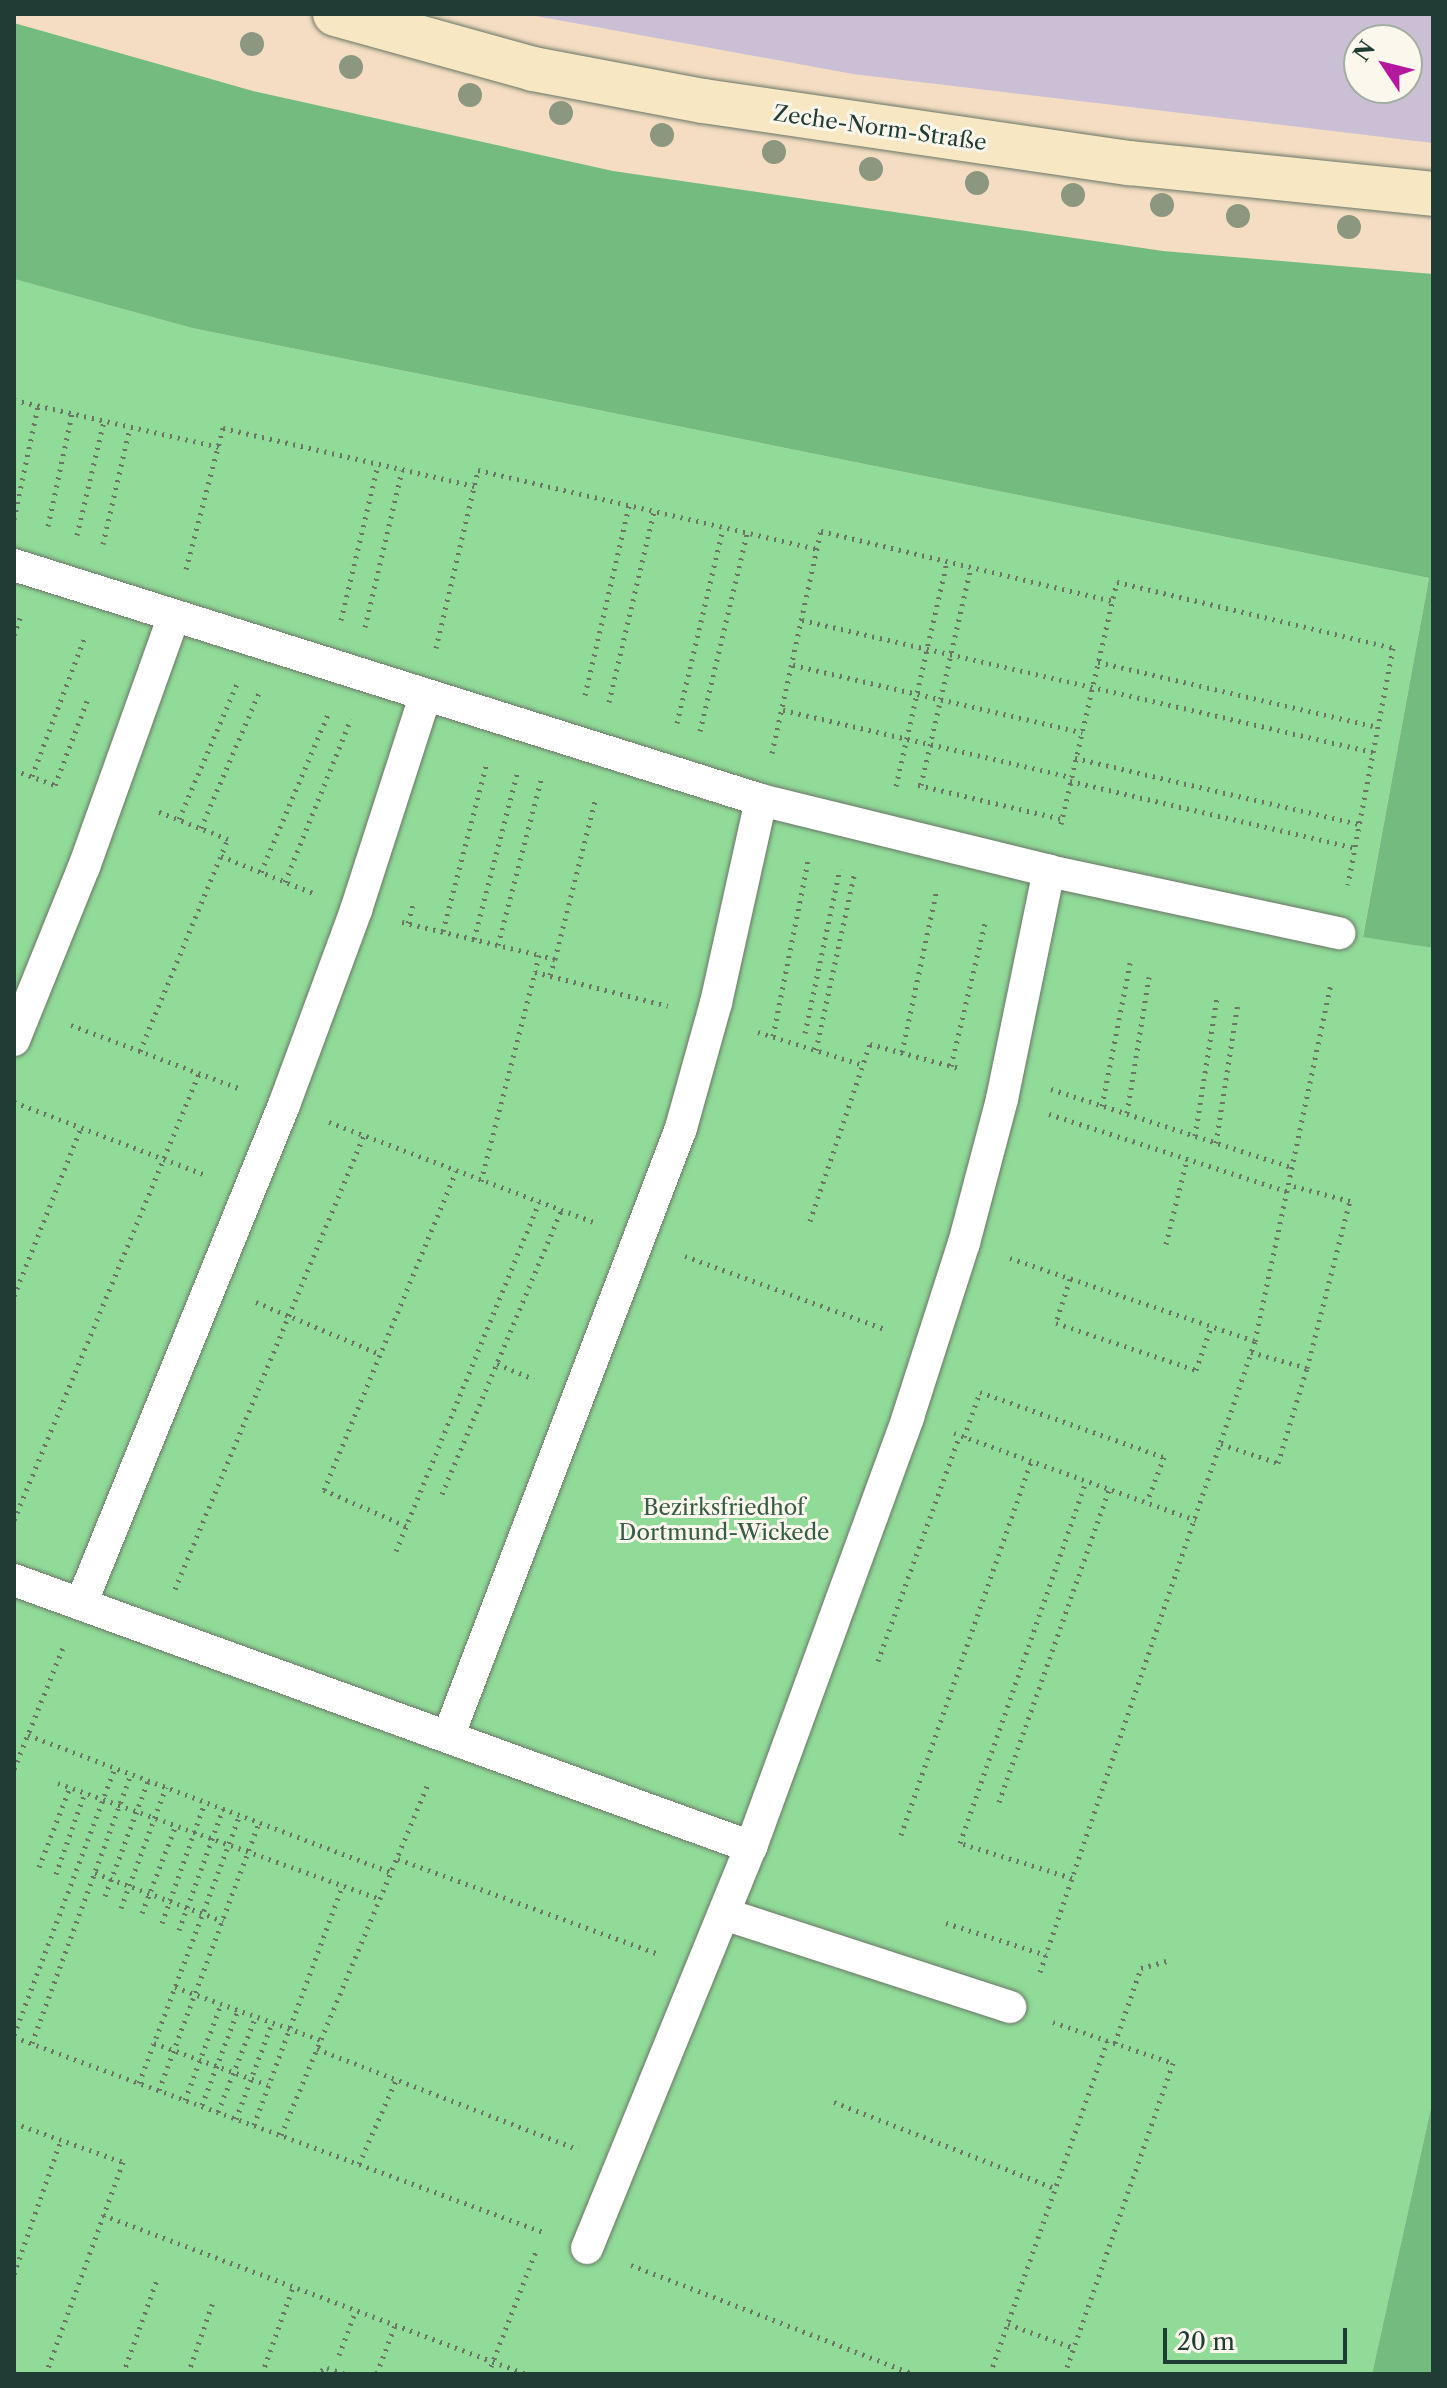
<!DOCTYPE html>
<html>
<head>
<meta charset="utf-8">
<style>
  body { margin:0 }
  #map { position:relative; width:1447px; height:2388px; overflow:hidden; background:#f4ddc2; font-family:"Libre Caslon Text",serif }
  div>[style] { position:absolute }
  .industrial>* { inset:0; background:#cbbfd5 }
  .green>* { inset:0; background:#90db98 }
  .forest>* { inset:0; background:#74bb80 }
  .path>* { height:5px; margin-top:-2.5px; transform-origin:0; background:repeating-linear-gradient(90deg,#6a7566 0 2px,transparent 0 8px) }
  .roads { filter:drop-shadow(0 0 2px #6a7566) drop-shadow(0 0 2px #6a7566) }
  .lane>* { height:32px; margin:-16px; padding:0 16px; transform-origin:16px; border-radius:16px; background:#fff }
  .secondary>* { height:44px; margin:-22px; padding:0 22px; transform-origin:22px; border-radius:22px; background:#f7e8c3 }
  .trees>* { width:24px; height:24px; margin:-12px; border-radius:50%; background:#8c977f }
  span { translate:-50% -50%; white-space:nowrap; text-align:center; line-height:1.15; -webkit-text-stroke:6px #fbf7ec; paint-order:stroke }
  .street-label { font-size:22px; color:#1f3d34 }
  .park-label { font-size:22px; color:#365d48 }
  .frame { position:absolute; inset:0; border:16px solid #1f3d34; pointer-events:none }
  .north { position:absolute; left:1343px; top:24px; width:80px; height:80px; box-sizing:border-box; background:#fbf7ec; border:2px solid #a3ada2; border-radius:50%; rotate:305deg; font-size:22px; font-weight:700; line-height:32px; text-align:center; color:#1f3d34 }
  .north::after { content:''; display:block; margin:auto; width:28px; height:36px; background:#b5179e; clip-path:polygon(50% 0,100% 100%,50% 72%,0 100%) }
  .scale { position:absolute; left:1163px; top:2328px; width:184px; height:36px; box-sizing:border-box; border:4px solid #1f3d34; border-top:0; padding-left:10px; font-size:24px; line-height:28px; white-space:nowrap; color:#1f3d34; -webkit-text-stroke:6px #fbf7ec; paint-order:stroke }
</style>
</head>
<body>
<div id="map">
  <div class="industrial">
    <div style="clip-path:polygon(evenodd,525px 14px,1433px 14px,1433px 143px,853px 74px,525px 14px,1359px 40px,1407px 40px,1407px 88px,1359px 88px,1359px 40px)"></div>
  </div>
  <div class="green">
    <div style="clip-path:polygon(14px 279px,192px 328px,1429px 578px,1363px 936px,1433px 948px,1433px 2099px,1372px 2374px,14px 2374px)"></div>
  </div>
  <div class="forest">
    <div style="clip-path:polygon(14px 23px,253px 91px,613px 171px,1163px 251px,1433px 274px,1433px 948px,1363px 937px,1429px 578px,192px 328px,14px 279px)"></div>
    <div style="clip-path:polygon(1433px 2099px,1433px 2374px,1372px 2374px)"></div>
  </div>
  <div class="path">
    <div style="left:14px;top:400px;width:210px;rotate:12.9deg"></div>
    <div style="left:14px;top:519px;width:116px;rotate:-78deg"></div>
    <div style="left:48px;top:526px;width:115px;rotate:-77.9deg"></div>
    <div style="left:77px;top:535px;width:117px;rotate:-76.7deg"></div>
    <div style="left:103px;top:544px;width:120px;rotate:-77deg"></div>
    <div style="left:186px;top:569px;width:146px;rotate:-75.3deg"></div>
    <div style="left:223px;top:428px;width:258px;rotate:13deg"></div>
    <div style="left:341px;top:620px;width:159px;rotate:-76.6deg"></div>
    <div style="left:802px;top:620px;width:586px;rotate:13.02deg"></div>
    <div style="left:365px;top:627px;width:161px;rotate:-76.7deg"></div>
    <div style="left:14px;top:635px;width:20px;rotate:-70deg"></div>
    <div style="left:436px;top:648px;width:183px;rotate:-76.7deg"></div>
    <div style="left:478px;top:470px;width:348px;rotate:13.1deg"></div>
    <div style="left:1098px;top:662px;width:287px;rotate:13.1deg"></div>
    <div style="left:793px;top:665px;width:297px;rotate:13.1deg"></div>
    <div style="left:585px;top:695px;width:194px;rotate:-76.9deg"></div>
    <div style="left:609px;top:702px;width:196px;rotate:-76.7deg"></div>
    <div style="left:783px;top:710px;width:296px;rotate:13.1deg"></div>
    <div style="left:677px;top:723px;width:200px;rotate:-76.7deg"></div>
    <div style="left:700px;top:731px;width:204px;rotate:-76.6deg"></div>
    <div style="left:772px;top:753px;width:227px;rotate:-77.6deg"></div>
    <div style="left:821px;top:531px;width:299px;rotate:13.5deg"></div>
    <div style="left:1075px;top:758px;width:292px;rotate:13.1deg"></div>
    <div style="left:14px;top:770px;width:47px;rotate:20deg"></div>
    <div style="left:32px;top:776px;width:147px;rotate:-69.2deg"></div>
    <div style="left:1070px;top:781px;width:293px;rotate:13.2deg"></div>
    <div style="left:55px;top:785px;width:95px;rotate:-69.1deg"></div>
    <div style="left:918px;top:785px;width:148px;rotate:13.3deg"></div>
    <div style="left:921px;top:785px;width:224px;rotate:-77.1deg"></div>
    <div style="left:896px;top:786px;width:231px;rotate:-77.2deg"></div>
    <div style="left:179px;top:819px;width:147px;rotate:-66.8deg"></div>
    <div style="left:1061px;top:824px;width:248px;rotate:-77deg"></div>
    <div style="left:1117px;top:582px;width:284px;rotate:13.4deg"></div>
    <div style="left:1393px;top:648px;width:241px;rotate:100.8deg"></div>
    <div style="left:201px;top:828px;width:147px;rotate:-66.8deg"></div>
    <div style="left:221px;top:856px;width:99px;rotate:21.9deg"></div>
    <div style="left:261px;top:872px;width:172px;rotate:-67deg"></div>
    <div style="left:285px;top:882px;width:176px;rotate:-68deg"></div>
    <div style="left:402px;top:922px;width:141px;rotate:13.5deg"></div>
    <div style="left:408px;top:923px;width:23px;rotate:-75deg"></div>
    <div style="left:443px;top:931px;width:175px;rotate:-75.4deg"></div>
    <div style="left:474px;top:939px;width:171px;rotate:-75.4deg"></div>
    <div style="left:498px;top:945px;width:171px;rotate:-75.4deg"></div>
    <div style="left:555px;top:959px;width:167px;rotate:-75.8deg"></div>
    <div style="left:550px;top:975px;width:17px;rotate:-73deg"></div>
    <div style="left:555px;top:959px;width:16px;rotate:-166deg"></div>
    <div style="left:539px;top:955px;width:17px;rotate:103deg"></div>
    <div style="left:535px;top:972px;width:137px;rotate:14.3deg"></div>
    <div style="left:71px;top:1025px;width:182px;rotate:20.6deg"></div>
    <div style="left:758px;top:1032px;width:110px;rotate:17.4deg"></div>
    <div style="left:805px;top:1033px;width:168px;rotate:-78deg"></div>
    <div style="left:773px;top:1036px;width:178px;rotate:-78.7deg"></div>
    <div style="left:816px;top:1050px;width:183px;rotate:-77.7deg"></div>
    <div style="left:140px;top:1051px;width:230px;rotate:-67.5deg"></div>
    <div style="left:228px;top:839px;width:76px;rotate:-158.5deg"></div>
    <div style="left:902px;top:1052px;width:163px;rotate:-77.9deg"></div>
    <div style="left:951px;top:1066px;width:147px;rotate:-76.6deg"></div>
    <div style="left:1051px;top:1089px;width:256px;rotate:18deg"></div>
    <div style="left:14px;top:1102px;width:203px;rotate:20.8deg"></div>
    <div style="left:1102px;top:1106px;width:146px;rotate:-78.9deg"></div>
    <div style="left:1127px;top:1113px;width:138px;rotate:-80.8deg"></div>
    <div style="left:1049px;top:1114px;width:252px;rotate:18deg"></div>
    <div style="left:329px;top:1122px;width:282px;rotate:20.7deg"></div>
    <div style="left:1195px;top:1136px;width:141px;rotate:-81deg"></div>
    <div style="left:1216px;top:1143px;width:143px;rotate:-81.1deg"></div>
    <div style="left:481px;top:1181px;width:216px;rotate:-75.5deg"></div>
    <div style="left:810px;top:1221px;width:187px;rotate:-71.3deg"></div>
    <div style="left:870px;top:1044px;width:92px;rotate:15.1deg"></div>
    <div style="left:1166px;top:1244px;width:88px;rotate:-76.1deg"></div>
    <div style="left:685px;top:1256px;width:213px;rotate:20.1deg"></div>
    <div style="left:1010px;top:1258px;width:259px;rotate:18.7deg"></div>
    <div style="left:1070px;top:1279px;width:46px;rotate:107.7deg"></div>
    <div style="left:1056px;top:1323px;width:148px;rotate:18.6deg"></div>
    <div style="left:1196px;top:1370px;width:46px;rotate:-70.8deg"></div>
    <div style="left:14px;top:1296px;width:181px;rotate:-68.3deg"></div>
    <div style="left:256px;top:1302px;width:134px;rotate:22.8deg"></div>
    <div style="left:1251px;top:1352px;width:58px;rotate:15.9deg"></div>
    <div style="left:497px;top:1364px;width:40px;rotate:22deg"></div>
    <div style="left:954px;top:1433px;width:257px;rotate:19.8deg"></div>
    <div style="left:964px;top:1437px;width:48px;rotate:-70.4deg"></div>
    <div style="left:980px;top:1392px;width:195px;rotate:19.5deg"></div>
    <div style="left:1164px;top:1457px;width:48px;rotate:110.7deg"></div>
    <div style="left:1221px;top:1444px;width:60px;rotate:18.4deg"></div>
    <div style="left:1278px;top:1463px;width:99px;rotate:-73deg"></div>
    <div style="left:1307px;top:1368px;width:172px;rotate:-75.6deg"></div>
    <div style="left:1350px;top:1201px;width:62px;rotate:-165.1deg"></div>
    <div style="left:442px;top:1494px;width:307px;rotate:-67.2deg"></div>
    <div style="left:14px;top:1520px;width:484px;rotate:-67.5deg"></div>
    <div style="left:406px;top:1526px;width:90px;rotate:-156.3deg"></div>
    <div style="left:324px;top:1490px;width:345px;rotate:-67.5deg"></div>
    <div style="left:396px;top:1551px;width:377px;rotate:-67.7deg"></div>
    <div style="left:175px;top:1589px;width:491px;rotate:-67.4deg"></div>
    <div style="left:878px;top:1661px;width:240px;rotate:-70.1deg"></div>
    <div style="left:28px;top:1735px;width:390px;rotate:20.7deg"></div>
    <div style="left:14px;top:1769px;width:131px;rotate:-68deg"></div>
    <div style="left:58px;top:1783px;width:343px;rotate:19.8deg"></div>
    <div style="left:999px;top:1802px;width:332px;rotate:-70.6deg"></div>
    <div style="left:901px;top:1835px;width:396px;rotate:-70.8deg"></div>
    <div style="left:398px;top:1859px;width:275px;rotate:20deg"></div>
    <div style="left:39px;top:1867px;width:86px;rotate:-68.8deg"></div>
    <div style="left:95px;top:1873px;width:137px;rotate:20.6deg"></div>
    <div style="left:56px;top:1874px;width:87px;rotate:-70.5deg"></div>
    <div style="left:1072px;top:1878px;width:117px;rotate:-162.6deg"></div>
    <div style="left:960px;top:1843px;width:383px;rotate:-70.8deg"></div>
    <div style="left:105px;top:1896px;width:123px;rotate:-69.5deg"></div>
    <div style="left:121px;top:1908px;width:129px;rotate:-69.6deg"></div>
    <div style="left:142px;top:1913px;width:94px;rotate:-68.9deg"></div>
    <div style="left:162px;top:1923px;width:128px;rotate:-70.4deg"></div>
    <div style="left:946px;top:1923px;width:105px;rotate:17.7deg"></div>
    <div style="left:179px;top:1930px;width:129px;rotate:-70deg"></div>
    <div style="left:1040px;top:1972px;width:667px;rotate:-71.18deg"></div>
    <div style="left:1255px;top:1341px;width:367px;rotate:-78deg"></div>
    <div style="left:175px;top:1987px;width:155px;rotate:20deg"></div>
    <div style="left:1053px;top:2022px;width:127px;rotate:18.9deg"></div>
    <div style="left:1173px;top:2063px;width:329px;rotate:109.2deg"></div>
    <div style="left:14px;top:2035px;width:285px;rotate:-69.3deg"></div>
    <div style="left:14px;top:2037px;width:564px;rotate:20.23deg"></div>
    <div style="left:32px;top:2043px;width:287px;rotate:-69.8deg"></div>
    <div style="left:154px;top:2043px;width:121px;rotate:20.2deg"></div>
    <div style="left:1115px;top:2043px;width:79px;rotate:-70.9deg"></div>
    <div style="left:1141px;top:1968px;width:27px;rotate:-15deg"></div>
    <div style="left:317px;top:2049px;width:280px;rotate:21deg"></div>
    <div style="left:139px;top:2083px;width:286px;rotate:-69.4deg"></div>
    <div style="left:159px;top:2090px;width:285px;rotate:-69.5deg"></div>
    <div style="left:185px;top:2100px;width:103px;rotate:-69.4deg"></div>
    <div style="left:834px;top:2102px;width:237px;rotate:21.3deg"></div>
    <div style="left:202px;top:2105px;width:102px;rotate:-69.2deg"></div>
    <div style="left:218px;top:2112px;width:103px;rotate:-68.4deg"></div>
    <div style="left:236px;top:2119px;width:103px;rotate:-69.4deg"></div>
    <div style="left:14px;top:2123px;width:116px;rotate:19.7deg"></div>
    <div style="left:123px;top:2162px;width:226px;rotate:110deg"></div>
    <div style="left:254px;top:2125px;width:256px;rotate:-69.7deg"></div>
    <div style="left:281px;top:2135px;width:383px;rotate:-67.3deg"></div>
    <div style="left:359px;top:2164px;width:92px;rotate:-66.2deg"></div>
    <div style="left:103px;top:2215px;width:453px;rotate:20.6deg"></div>
    <div style="left:631px;top:2265px;width:303px;rotate:21.1deg"></div>
    <div style="left:14px;top:2274px;width:142px;rotate:-70.7deg"></div>
    <div style="left:1008px;top:2324px;width:70px;rotate:20deg"></div>
    <div style="left:339px;top:2355px;width:48px;rotate:-69.3deg"></div>
    <div style="left:377px;top:2373px;width:51px;rotate:-69.4deg"></div>
    <div style="left:123px;top:2374px;width:103px;rotate:-70.2deg"></div>
    <div style="left:188px;top:2374px;width:79px;rotate:-70.9deg"></div>
    <div style="left:262px;top:2374px;width:92px;rotate:-70.4deg"></div>
    <div style="left:314px;top:2374px;width:14px;rotate:-25deg"></div>
    <div style="left:327px;top:2368px;width:19px;rotate:18deg"></div>
    <div style="left:488px;top:2374px;width:135px;rotate:-68.7deg"></div>
    <div style="left:990px;top:2374px;width:353px;rotate:-70.6deg"></div>
  </div>
  <div class="roads">
    <div class="lane">
      <div style="left:14px;top:565px;width:783px;rotate:17.46deg"></div>
      <div style="left:761px;top:800px;width:297px;rotate:13.8deg"></div>
      <div style="left:1049px;top:871px;width:297px;rotate:12.1deg"></div>
      <div style="left:14px;top:1040px;width:187px;rotate:-68deg"></div>
      <div style="left:84px;top:867px;width:264px;rotate:-70.3deg"></div>
      <div style="left:14px;top:1580px;width:784px;rotate:19.91deg"></div>
      <div style="left:81px;top:1604px;width:539px;rotate:-67.86deg"></div>
      <div style="left:284px;top:1105px;width:208px;rotate:-69.7deg"></div>
      <div style="left:356px;top:910px;width:224px;rotate:-72.1deg"></div>
      <div style="left:448px;top:1737px;width:652px;rotate:-69.06deg"></div>
      <div style="left:681px;top:1128px;width:130px;rotate:-74.4deg"></div>
      <div style="left:716px;top:1003px;width:208px;rotate:-77.5deg"></div>
      <div style="left:724px;top:1914px;width:301px;rotate:18deg"></div>
      <div style="left:587px;top:2248px;width:433px;rotate:-67.8deg"></div>
      <div style="left:751px;top:1847px;width:458px;rotate:-69.9deg"></div>
      <div style="left:908px;top:1417px;width:183px;rotate:-72.2deg"></div>
      <div style="left:964px;top:1243px;width:149px;rotate:-75.2deg"></div>
      <div style="left:1002px;top:1099px;width:233px;rotate:-78.4deg"></div>
    </div>
    <div class="secondary">
      <div style="left:335px;top:14px;width:205px;rotate:15.5deg"></div>
      <div style="left:533px;top:69px;width:173px;rotate:10.7deg"></div>
      <div style="left:703px;top:101px;width:431px;rotate:8.3deg"></div>
      <div style="left:1130px;top:163px;width:305px;rotate:5.8deg"></div>
    </div>
  </div>
  <div class="trees">
    <div style="left:252px;top:44px"></div>
    <div style="left:351px;top:67px"></div>
    <div style="left:470px;top:95px"></div>
    <div style="left:561px;top:113px"></div>
    <div style="left:662px;top:135px"></div>
    <div style="left:774px;top:152px"></div>
    <div style="left:871px;top:169px"></div>
    <div style="left:977px;top:183px"></div>
    <div style="left:1073px;top:195px"></div>
    <div style="left:1162px;top:205px"></div>
    <div style="left:1238px;top:216px"></div>
    <div style="left:1349px;top:227px"></div>
  </div>
  <div class="street-label">
    <span style="left:880px;top:128px;rotate:8deg">Zeche-Norm-Straße</span>
  </div>
  <div class="park-label">
    <span style="left:724px;top:1520px">Bezirksfriedhof<br>Dortmund-Wickede</span>
  </div>
  <div class="frame"></div>
  <div class="north">N</div>
  <div class="scale">20 m</div>
</div>
</body>
</html>
